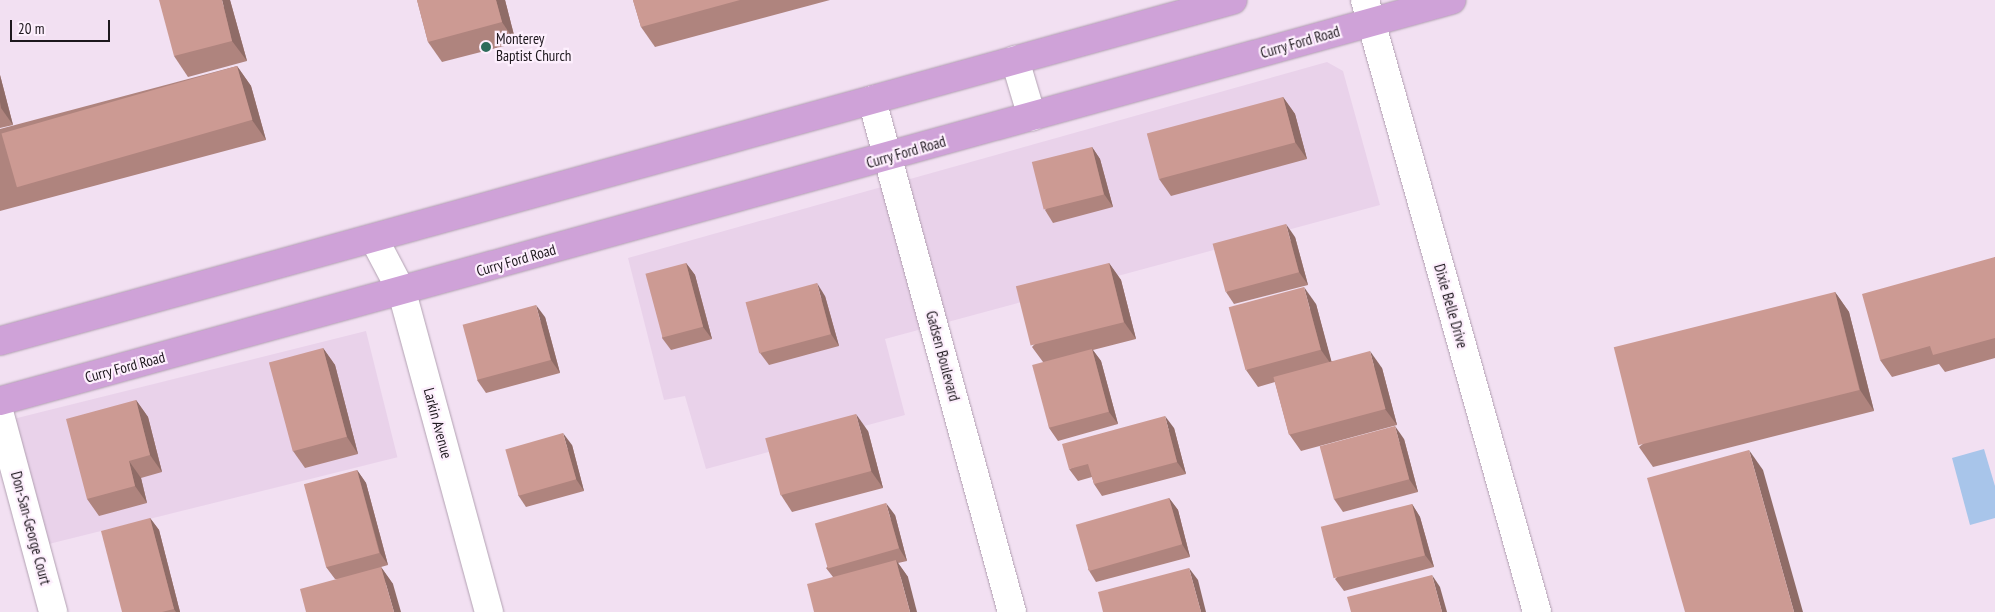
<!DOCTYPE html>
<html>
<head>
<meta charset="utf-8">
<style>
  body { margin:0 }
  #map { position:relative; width:1995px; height:612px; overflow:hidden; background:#f2e0f2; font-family:"PT Sans Narrow",sans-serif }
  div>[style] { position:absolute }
  .built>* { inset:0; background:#e9d2ea; transform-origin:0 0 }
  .water>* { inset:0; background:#a8c5ea }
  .roads { filter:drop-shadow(0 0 1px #b2a1b2) drop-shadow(0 0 1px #b2a1b2) }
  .minor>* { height:28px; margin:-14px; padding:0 14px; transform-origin:14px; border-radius:14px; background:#fff }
  .major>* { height:28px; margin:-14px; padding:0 14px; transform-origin:14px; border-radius:14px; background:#cfa2d8 }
  .wall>* { inset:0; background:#af847e }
  .shaded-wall>* { inset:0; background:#8f6c67 }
  .building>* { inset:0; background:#cc9a93; transform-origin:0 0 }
  .dots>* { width:14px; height:14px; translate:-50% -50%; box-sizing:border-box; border:2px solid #fdeffd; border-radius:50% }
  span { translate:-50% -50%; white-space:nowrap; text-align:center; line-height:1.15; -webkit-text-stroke:4.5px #fdeffd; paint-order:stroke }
  .poi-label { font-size:15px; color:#1d171d }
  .left { translate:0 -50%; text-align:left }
  .street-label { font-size:15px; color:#1d171d }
  .scale { position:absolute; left:10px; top:20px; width:100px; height:22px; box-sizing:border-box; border:2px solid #1d171d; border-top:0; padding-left:6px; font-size:15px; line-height:18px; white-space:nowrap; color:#1d171d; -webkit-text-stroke:4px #fdeffd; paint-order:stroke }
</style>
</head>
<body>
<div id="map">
  <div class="built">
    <div style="clip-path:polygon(1327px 62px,1343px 71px,1380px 205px,885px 339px,905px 415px,706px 469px,685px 396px,664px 400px,628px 258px)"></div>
    <div style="left:366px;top:331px;width:130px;height:380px;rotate:76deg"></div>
  </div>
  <div class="water">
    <div style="clip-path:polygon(1984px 449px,1995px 486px,1995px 518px,1970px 525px,1952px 458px)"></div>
  </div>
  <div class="roads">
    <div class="minor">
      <div style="left:1365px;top:0;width:636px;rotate:74.3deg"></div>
      <div style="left:1015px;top:60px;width:59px;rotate:73.4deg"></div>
      <div style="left:872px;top:100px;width:531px;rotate:74.71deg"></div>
      <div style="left:374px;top:239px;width:60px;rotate:62.2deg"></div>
      <div style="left:402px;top:292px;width:332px;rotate:74.8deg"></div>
      <div style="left:0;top:415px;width:204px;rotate:74.9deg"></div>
    </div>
    <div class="major">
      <div style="left:0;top:341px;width:1279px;rotate:-15.46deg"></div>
      <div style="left:0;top:401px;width:1506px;rotate:-15.44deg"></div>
    </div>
  </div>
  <div class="wall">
    <div style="clip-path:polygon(230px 0,247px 61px,188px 77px,174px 56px)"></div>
    <div style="clip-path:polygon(417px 0,505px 0,516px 43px,442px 62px,428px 42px)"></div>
    <div style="clip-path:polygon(633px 0,830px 0,655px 47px,641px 27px)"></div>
    <div style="clip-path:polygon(237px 66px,251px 86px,266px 140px,0 211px,0 129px)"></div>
    <div style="clip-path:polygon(0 75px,13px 125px,0 128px)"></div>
    <div style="clip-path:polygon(1283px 97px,1295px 114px,1307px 159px,1171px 196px,1159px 179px)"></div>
    <div style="clip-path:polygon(1092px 147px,1100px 159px,1113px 207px,1053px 223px,1045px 210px)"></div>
    <div style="clip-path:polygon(1295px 237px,1308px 285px,1234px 304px,1226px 292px)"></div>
    <div style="clip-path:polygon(1995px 257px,1995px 358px,1945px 372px,1939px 364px,1892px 377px,1880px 360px)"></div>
    <div style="clip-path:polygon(686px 263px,695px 275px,712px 339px,671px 350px,662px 338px)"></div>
    <div style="clip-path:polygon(1109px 263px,1121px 280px,1136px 339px,1093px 350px,1101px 361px,1118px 424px,1058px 441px,1049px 428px,1043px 362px,1032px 347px)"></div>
    <div style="clip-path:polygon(1835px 292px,1849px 312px,1874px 411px,1653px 467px,1639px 447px)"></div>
    <div style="clip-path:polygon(825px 296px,839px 346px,769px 365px,760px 353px)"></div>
    <div style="clip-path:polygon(1316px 304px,1331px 361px,1382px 368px,1397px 425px,1301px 451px,1289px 434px,1275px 382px,1258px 387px,1246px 370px)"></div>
    <div style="clip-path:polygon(545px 317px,560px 373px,486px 393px,477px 380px)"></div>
    <div style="clip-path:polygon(323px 348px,335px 365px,358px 454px,305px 468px,293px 451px)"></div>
    <div style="clip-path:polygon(136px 400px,148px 417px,162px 472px,141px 478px,147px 503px,99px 516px,87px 499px)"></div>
    <div style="clip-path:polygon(1174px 428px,1186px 474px,1102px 496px,1094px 484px,1092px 477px,1078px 481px,1069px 469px)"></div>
    <div style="clip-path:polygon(868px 431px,883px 488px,792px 512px,781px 495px)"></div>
    <div style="clip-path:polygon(1404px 439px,1418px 492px,1343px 512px,1334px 499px)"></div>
    <div style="clip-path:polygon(572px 445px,584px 491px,526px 507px,518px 495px)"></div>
    <div style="clip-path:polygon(357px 470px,366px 483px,388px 565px,381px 567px,393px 584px,335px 579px,326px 567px)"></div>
    <div style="clip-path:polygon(1169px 498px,1178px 510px,1190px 557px,1096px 582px,1088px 569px)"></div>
    <div style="clip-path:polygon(1412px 504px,1420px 517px,1434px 567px,1344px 591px,1335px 579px)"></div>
    <div style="clip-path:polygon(895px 515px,907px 561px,898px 563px,908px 577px,833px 577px,826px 568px)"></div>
    <div style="clip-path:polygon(150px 518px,159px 530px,180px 612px,122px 612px)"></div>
  </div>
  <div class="shaded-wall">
    <div style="clip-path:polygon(222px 0,230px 0,247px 61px,232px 41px)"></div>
    <div style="clip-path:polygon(496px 0,505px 0,516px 43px,502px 22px)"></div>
    <div style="clip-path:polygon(237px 66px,251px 86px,266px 140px,252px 120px)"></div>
    <div style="clip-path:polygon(0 75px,13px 125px,1px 108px,0 102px)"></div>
    <div style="clip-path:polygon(1283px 97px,1295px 114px,1307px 159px,1295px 142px)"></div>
    <div style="clip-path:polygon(1092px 147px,1100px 159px,1113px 207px,1104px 194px)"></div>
    <div style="clip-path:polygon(1286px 224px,1295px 237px,1308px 285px,1299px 272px)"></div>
    <div style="clip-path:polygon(686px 263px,695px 275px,712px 339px,703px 327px)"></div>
    <div style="clip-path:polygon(1109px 263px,1121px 280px,1136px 339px,1124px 322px)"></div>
    <div style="clip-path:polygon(817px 283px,825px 296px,839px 346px,831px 334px)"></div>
    <div style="clip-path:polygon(1304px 287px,1316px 304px,1333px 367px,1321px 350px)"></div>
    <div style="clip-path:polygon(1835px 292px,1849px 312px,1874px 411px,1860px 390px)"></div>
    <div style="clip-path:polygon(536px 305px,545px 317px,560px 373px,551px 360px)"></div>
    <div style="clip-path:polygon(323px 348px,335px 365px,358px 454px,347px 437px)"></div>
    <div style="clip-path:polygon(1092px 349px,1101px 361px,1118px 424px,1109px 412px)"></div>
    <div style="clip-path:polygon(1370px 351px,1382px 368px,1397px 425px,1385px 409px)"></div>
    <div style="clip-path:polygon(136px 400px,148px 417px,162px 472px,150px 455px)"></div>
    <div style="clip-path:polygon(856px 414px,868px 431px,883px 488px,871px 471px)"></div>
    <div style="clip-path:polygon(1165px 416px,1174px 428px,1186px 474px,1177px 462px)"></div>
    <div style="clip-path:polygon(1395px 426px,1404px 439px,1418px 492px,1409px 479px)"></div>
    <div style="clip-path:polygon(563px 433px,572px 445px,584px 491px,576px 479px)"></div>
    <div style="clip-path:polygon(1749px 450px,1763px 470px,1803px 612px,1794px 612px)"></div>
    <div style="clip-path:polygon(129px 461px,141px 478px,147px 503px,135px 486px)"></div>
    <div style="clip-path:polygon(357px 470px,366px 483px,388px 565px,380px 553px)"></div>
    <div style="clip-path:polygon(1169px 498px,1178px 510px,1190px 557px,1182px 544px)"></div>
    <div style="clip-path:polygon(886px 503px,895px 515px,907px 561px,899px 548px)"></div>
    <div style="clip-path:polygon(1412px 504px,1420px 517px,1434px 567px,1425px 555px)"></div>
    <div style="clip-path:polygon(150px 518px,159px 530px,180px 612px,176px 612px,174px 609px)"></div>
    <div style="clip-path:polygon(896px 560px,908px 577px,917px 612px,910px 612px)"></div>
    <div style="clip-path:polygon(381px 567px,393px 584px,401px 612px,394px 612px)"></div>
    <div style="clip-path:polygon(1189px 568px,1198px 580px,1206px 612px,1201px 612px)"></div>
    <div style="clip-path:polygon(1432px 575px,1440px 587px,1447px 612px,1442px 612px)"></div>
  </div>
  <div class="building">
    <div style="clip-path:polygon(159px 0,222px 0,232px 41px,174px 56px)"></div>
    <div style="clip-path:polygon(417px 0,496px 0,502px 22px,428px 42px)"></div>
    <div style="clip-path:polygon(633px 0,740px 0,641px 27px)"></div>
    <div style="left:237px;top:66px;width:56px;height:245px;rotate:74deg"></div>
    <div style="left:1283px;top:97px;width:47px;height:141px;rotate:75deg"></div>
    <div style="left:1092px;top:147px;width:49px;height:62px;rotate:76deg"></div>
    <div style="left:1286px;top:224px;width:50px;height:76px;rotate:75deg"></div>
    <div style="clip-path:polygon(1995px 257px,1995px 338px,1933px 355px,1930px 346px,1880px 360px,1862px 294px)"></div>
    <div style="left:686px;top:263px;width:66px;height:42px;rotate:75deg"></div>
    <div style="left:1109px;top:263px;width:61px;height:96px;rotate:76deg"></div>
    <div style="left:817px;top:283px;width:53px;height:74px;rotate:75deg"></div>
    <div style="left:1304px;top:287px;width:65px;height:78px;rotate:75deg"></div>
    <div style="left:1835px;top:292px;width:101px;height:228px;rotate:76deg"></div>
    <div style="left:536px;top:305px;width:57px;height:76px;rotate:75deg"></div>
    <div style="left:323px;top:348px;width:92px;height:56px;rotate:75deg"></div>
    <div style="left:1092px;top:349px;width:65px;height:62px;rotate:75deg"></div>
    <div style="left:1370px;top:351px;width:60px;height:100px;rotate:75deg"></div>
    <div style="clip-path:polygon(136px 400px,150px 455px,129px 461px,135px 486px,87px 499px,66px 419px)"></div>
    <div style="left:856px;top:414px;width:59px;height:94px;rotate:75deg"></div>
    <div style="clip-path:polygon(1165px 416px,1177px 462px,1094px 484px,1088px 464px,1069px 469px,1062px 444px)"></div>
    <div style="left:1395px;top:426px;width:55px;height:78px;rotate:75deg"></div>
    <div style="left:563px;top:433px;width:48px;height:60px;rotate:74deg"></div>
    <div style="clip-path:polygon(1749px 450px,1794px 612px,1685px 612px,1647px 478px)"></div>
    <div style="left:357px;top:470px;width:86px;height:55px;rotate:75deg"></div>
    <div style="left:1169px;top:498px;width:48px;height:97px;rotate:74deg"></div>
    <div style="left:886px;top:503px;width:47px;height:74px;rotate:74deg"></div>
    <div style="left:1412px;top:504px;width:53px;height:94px;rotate:76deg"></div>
    <div style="clip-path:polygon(150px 518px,174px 609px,162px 612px,122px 612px,101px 531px)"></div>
    <div style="clip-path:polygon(896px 560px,910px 612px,814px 612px,807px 584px)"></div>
    <div style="clip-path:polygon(381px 567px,394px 612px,306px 612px,300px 589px)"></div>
    <div style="clip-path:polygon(1189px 568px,1201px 612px,1103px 612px,1098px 592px)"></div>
    <div style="clip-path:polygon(1432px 575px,1442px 612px,1351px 612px,1347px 597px)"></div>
  </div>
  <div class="dots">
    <div style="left:486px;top:47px;background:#2d6c5a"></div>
  </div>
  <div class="poi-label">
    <span class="left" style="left:496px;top:47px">Monterey<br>Baptist Church</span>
  </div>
  <div class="street-label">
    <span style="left:1300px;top:42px;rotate:-16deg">Curry Ford Road</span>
    <span style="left:906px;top:152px;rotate:-16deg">Curry Ford Road</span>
    <span style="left:516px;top:260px;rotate:-16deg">Curry Ford Road</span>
    <span style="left:1451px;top:306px;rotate:74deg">Dixie Belle Drive</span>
    <span style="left:943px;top:356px;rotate:75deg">Gadsen Boulevard</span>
    <span style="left:125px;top:367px;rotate:-15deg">Curry Ford Road</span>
    <span style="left:438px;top:423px;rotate:75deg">Larkin Avenue</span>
    <span style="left:31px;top:528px;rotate:75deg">Don-San-George Court</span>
  </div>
  <div class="scale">20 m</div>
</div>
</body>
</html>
